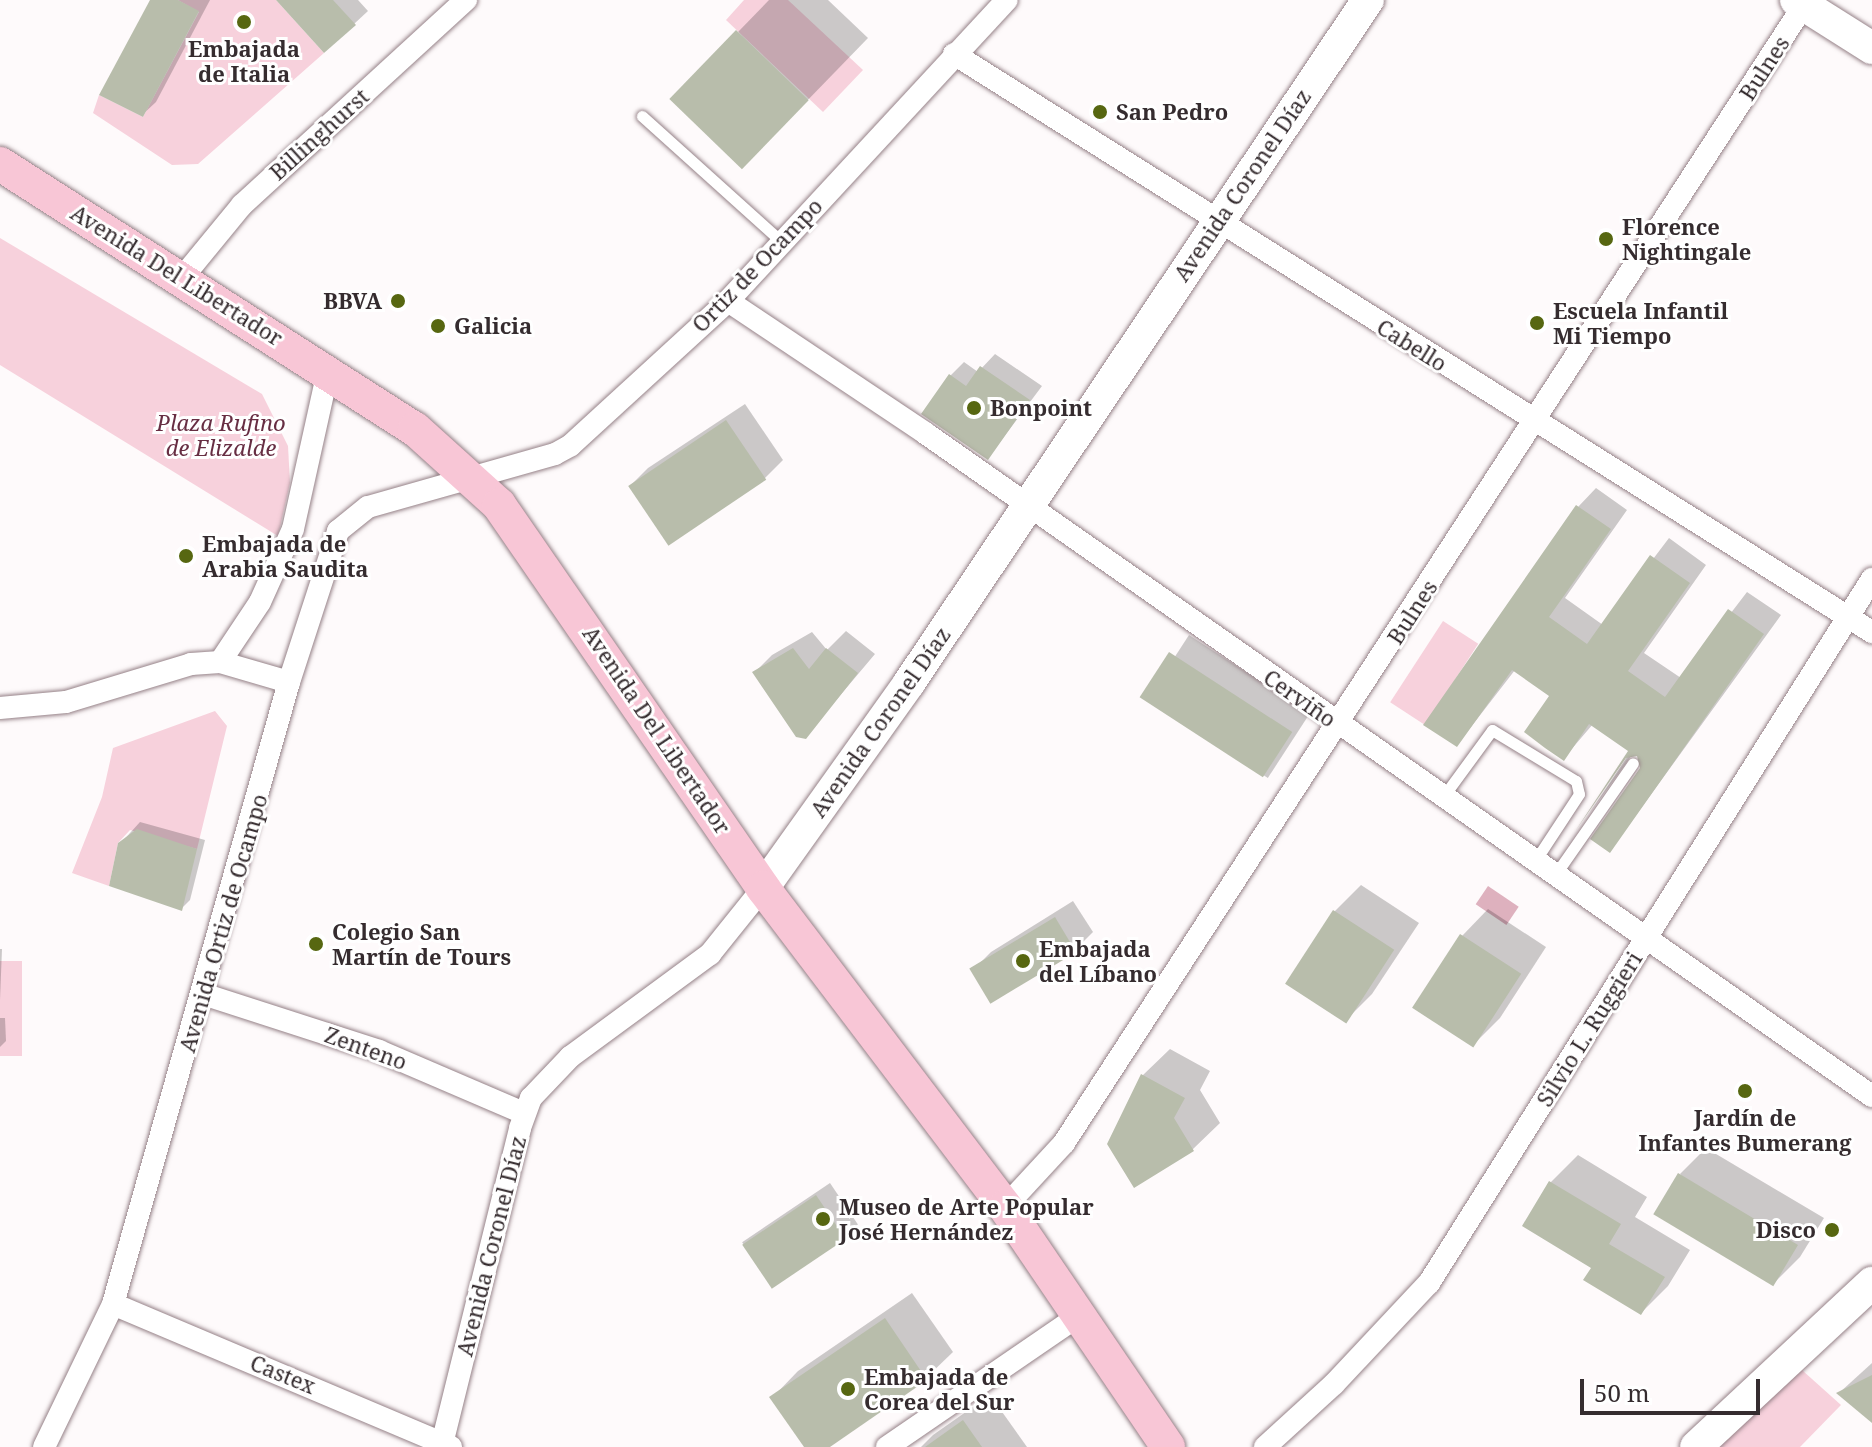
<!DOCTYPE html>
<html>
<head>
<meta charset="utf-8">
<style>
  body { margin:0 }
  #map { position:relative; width:1872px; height:1447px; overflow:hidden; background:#fefafb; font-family:"Noto Serif",serif }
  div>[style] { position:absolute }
  .green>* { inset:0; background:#f7d1dc; transform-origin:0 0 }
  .water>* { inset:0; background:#deb1be; transform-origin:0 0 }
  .shadow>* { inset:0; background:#0003; transform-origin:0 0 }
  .building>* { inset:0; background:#b8bdab; transform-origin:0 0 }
  .roads { filter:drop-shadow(0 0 2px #958187) drop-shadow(0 0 2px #958187) }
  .lane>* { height:11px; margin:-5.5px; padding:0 5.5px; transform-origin:5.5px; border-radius:5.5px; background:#fff }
  .street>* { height:22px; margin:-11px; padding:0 11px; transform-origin:11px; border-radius:11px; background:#fff }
  .secondary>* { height:32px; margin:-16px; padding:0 16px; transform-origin:16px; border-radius:16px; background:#fff }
  .primary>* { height:34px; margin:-17px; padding:0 17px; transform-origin:17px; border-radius:17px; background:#f8c6d6 }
  .dots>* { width:22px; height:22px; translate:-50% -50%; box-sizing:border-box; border:4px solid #fff; border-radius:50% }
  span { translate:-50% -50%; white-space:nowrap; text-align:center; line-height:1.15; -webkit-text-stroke:6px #fff; paint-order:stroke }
  .poi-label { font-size:22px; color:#352c2f; font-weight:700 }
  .left { translate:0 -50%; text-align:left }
  .right { translate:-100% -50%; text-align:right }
  .street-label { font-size:22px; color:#352c2f }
  .park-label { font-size:22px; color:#672e43; font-style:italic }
  .scale { position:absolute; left:1580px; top:1379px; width:180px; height:36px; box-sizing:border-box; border:4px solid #352c2f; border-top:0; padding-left:10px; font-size:24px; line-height:28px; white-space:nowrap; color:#352c2f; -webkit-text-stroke:6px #fff; paint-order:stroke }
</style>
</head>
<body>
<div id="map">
  <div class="green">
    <div style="clip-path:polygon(178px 0,276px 0,324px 53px,198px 164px,172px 165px,93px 113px,99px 95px,143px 117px,199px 12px)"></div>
    <div style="clip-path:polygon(744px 0,788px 0,863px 70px,823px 112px,726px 20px)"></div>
    <div style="clip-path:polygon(0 238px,262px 394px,288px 446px,290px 483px,278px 536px,0 365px)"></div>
    <div style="left:1443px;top:621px;width:42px;height:97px;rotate:33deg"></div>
    <div style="clip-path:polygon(215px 711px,227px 726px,197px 849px,130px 830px,118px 843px,109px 886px,72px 873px,102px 797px,113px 748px)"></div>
    <div style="left:22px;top:961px;width:95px;height:22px;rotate:90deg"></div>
    <div style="clip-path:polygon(1793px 1362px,1841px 1405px,1800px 1447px,1703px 1447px)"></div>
  </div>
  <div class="water">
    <div style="left:1488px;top:886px;width:37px;height:22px;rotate:34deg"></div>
  </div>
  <div class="shadow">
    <div style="clip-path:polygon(153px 0,210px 0,156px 102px,142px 115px)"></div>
    <div style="clip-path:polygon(279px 0,358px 0,368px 11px,354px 24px)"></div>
    <div style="clip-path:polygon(769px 0,828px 0,868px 38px,802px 106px,738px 32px)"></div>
    <div style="clip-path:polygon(995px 354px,1042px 386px,988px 458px,950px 376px,964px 362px,978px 372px)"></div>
    <div style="clip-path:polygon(745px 404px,783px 460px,765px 478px,630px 486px,648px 468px)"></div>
    <div style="clip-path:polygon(1596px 488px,1627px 510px,1565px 598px,1603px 625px,1669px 538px,1706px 565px,1644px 653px,1681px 678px,1747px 592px,1781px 615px,1610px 851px,1642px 768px,1639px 753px,1632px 755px,1589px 814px,1631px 751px,1593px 724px,1564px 758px,1552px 696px,1515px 670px,1457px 745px,1578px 507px)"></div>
    <div style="clip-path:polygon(846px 631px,875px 654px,805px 737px,754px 673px,772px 655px,812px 632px,827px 650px)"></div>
    <div style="left:1189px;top:635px;width:144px;height:77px;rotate:33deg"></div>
    <div style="clip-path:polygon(140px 822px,205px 840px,190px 900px,181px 909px,120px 844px)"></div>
    <div style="clip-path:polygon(1361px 885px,1419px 923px,1372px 994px,1346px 1020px,1334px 912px)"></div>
    <div style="clip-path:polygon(1073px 901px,1093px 932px,1075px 950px,973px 970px,991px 952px)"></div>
    <div style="clip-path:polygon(1488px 909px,1546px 947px,1500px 1018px,1474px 1044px,1462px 936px)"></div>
    <div style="clip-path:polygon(0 949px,2px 949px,0 1000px)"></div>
    <div style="clip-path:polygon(0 1018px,5px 1018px,6px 1041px,0 1047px)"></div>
    <div style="clip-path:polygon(1170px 1049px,1210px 1071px,1200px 1090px,1220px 1123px,1193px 1149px,1135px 1185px,1143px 1075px)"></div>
    <div style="clip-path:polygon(1706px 1148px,1824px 1218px,1800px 1257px,1773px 1284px,1680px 1174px)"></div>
    <div style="clip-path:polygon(1578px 1155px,1647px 1197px,1635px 1217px,1690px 1250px,1668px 1286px,1641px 1313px,1594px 1267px,1525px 1226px,1551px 1182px)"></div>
    <div style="left:830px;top:1183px;width:50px;height:106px;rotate:56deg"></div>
    <div style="clip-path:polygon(912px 1293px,953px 1352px,926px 1378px,826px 1447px,806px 1447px,772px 1398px,798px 1371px)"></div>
    <div style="clip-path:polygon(1872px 1363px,1872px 1420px,1839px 1393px)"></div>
    <div style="clip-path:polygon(990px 1395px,1027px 1447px,921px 1447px,933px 1435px)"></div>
  </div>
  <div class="building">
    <div style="clip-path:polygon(150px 0,178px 0,199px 11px,143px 117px,99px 95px)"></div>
    <div style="clip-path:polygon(276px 0,333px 0,356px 25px,324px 53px)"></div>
    <div style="left:736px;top:30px;width:101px;height:96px;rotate:44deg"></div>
    <div style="clip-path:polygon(980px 366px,1030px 400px,988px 460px,921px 414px,949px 374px,966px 386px)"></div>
    <div style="left:726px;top:420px;width:72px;height:118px;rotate:56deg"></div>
    <div style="clip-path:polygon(1576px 505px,1611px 529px,1549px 617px,1587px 644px,1650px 555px,1690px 583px,1628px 671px,1665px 697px,1728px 609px,1764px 634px,1610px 853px,1590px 839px,1640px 768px,1637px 756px,1626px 758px,1576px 830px,1628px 751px,1589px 724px,1564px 761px,1545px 748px,1524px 732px,1549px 696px,1512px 670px,1457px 747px,1423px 725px)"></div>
    <div style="clip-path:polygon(793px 648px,809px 669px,826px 648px,858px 673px,806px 739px,796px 737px,752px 672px)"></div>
    <div style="left:1169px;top:652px;width:147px;height:54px;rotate:33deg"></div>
    <div style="clip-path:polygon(137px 829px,197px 849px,182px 911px,109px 886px,118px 843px)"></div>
    <div style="left:1333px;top:910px;width:73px;height:88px;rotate:33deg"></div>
    <div style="left:1055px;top:917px;width:41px;height:100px;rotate:59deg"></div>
    <div style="left:1460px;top:934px;width:73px;height:88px;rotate:33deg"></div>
    <div style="clip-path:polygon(1141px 1074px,1185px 1098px,1174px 1118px,1194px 1151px,1134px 1188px,1107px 1144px)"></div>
    <div style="left:1678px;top:1173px;width:140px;height:48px;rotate:31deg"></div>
    <div style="clip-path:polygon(1549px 1181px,1621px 1224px,1609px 1244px,1665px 1277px,1641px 1315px,1583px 1280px,1591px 1268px,1522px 1226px)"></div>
    <div style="left:816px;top:1195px;width:53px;height:89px;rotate:56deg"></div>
    <div style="clip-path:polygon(885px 1318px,927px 1380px,830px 1447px,804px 1447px,769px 1397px)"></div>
    <div style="clip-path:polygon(1872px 1375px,1872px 1423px,1836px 1393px)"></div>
    <div style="clip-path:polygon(963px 1420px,982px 1447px,925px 1447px)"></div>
  </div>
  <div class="roads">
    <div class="lane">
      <div style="left:642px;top:116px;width:187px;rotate:42deg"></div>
      <div style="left:1443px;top:797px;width:83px;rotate:-53.8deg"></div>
      <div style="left:1492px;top:730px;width:98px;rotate:31.3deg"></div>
      <div style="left:1576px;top:781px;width:13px;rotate:77deg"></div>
      <div style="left:1579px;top:794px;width:80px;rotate:123.3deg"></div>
      <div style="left:1555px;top:875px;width:136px;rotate:-55.1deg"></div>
    </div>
    <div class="street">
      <div style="left:954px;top:54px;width:1085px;rotate:32.2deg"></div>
      <div style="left:182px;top:278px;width:94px;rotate:-50.6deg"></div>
      <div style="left:242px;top:205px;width:304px;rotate:-42.5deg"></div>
      <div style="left:728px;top:301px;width:237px;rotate:33.8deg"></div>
      <div style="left:925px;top:433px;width:1156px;rotate:35deg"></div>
      <div style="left:220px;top:662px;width:72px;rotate:-56.3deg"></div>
      <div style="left:260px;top:602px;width:80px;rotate:-65.7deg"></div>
      <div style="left:293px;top:529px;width:162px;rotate:-77.5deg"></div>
      <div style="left:0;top:708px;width:66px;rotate:-5.2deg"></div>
      <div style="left:66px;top:702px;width:131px;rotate:-16.9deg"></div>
      <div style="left:191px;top:664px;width:29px;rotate:-4deg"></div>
      <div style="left:220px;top:662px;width:72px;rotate:16.2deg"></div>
      <div style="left:203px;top:994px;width:185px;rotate:17.9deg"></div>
      <div style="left:379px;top:1051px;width:158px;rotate:23.2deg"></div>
      <div style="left:1005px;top:1207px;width:87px;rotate:-47.3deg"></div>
      <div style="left:1064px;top:1143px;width:1357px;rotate:-56.97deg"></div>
      <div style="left:113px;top:1304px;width:367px;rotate:22.9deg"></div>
      <div style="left:443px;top:1440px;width:321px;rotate:-76.1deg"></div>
      <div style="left:520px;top:1128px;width:32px;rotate:-70deg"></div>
      <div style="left:531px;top:1098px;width:57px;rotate:-46.4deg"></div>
      <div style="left:570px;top:1057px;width:174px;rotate:-36.3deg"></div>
      <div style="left:710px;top:954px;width:85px;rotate:-51.2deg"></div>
      <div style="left:44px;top:1447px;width:159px;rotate:-64.2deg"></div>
      <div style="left:113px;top:1304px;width:646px;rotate:-74.2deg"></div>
      <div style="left:289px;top:682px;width:159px;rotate:-72deg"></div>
      <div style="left:338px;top:531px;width:38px;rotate:-39deg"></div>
      <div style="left:368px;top:507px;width:194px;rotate:-15.8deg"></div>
      <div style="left:555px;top:454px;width:18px;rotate:-29deg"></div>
      <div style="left:571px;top:445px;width:213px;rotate:-42.5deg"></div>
      <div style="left:728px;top:301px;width:410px;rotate:-47.2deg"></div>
      <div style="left:887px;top:1447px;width:232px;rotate:-34.4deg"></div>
      <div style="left:1265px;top:1447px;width:93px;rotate:-42.4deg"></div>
      <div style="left:1334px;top:1384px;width:139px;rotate:-46.8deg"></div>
      <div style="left:1429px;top:1283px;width:832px;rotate:-57.82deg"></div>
    </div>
    <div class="secondary">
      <div style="left:1796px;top:0;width:90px;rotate:32.3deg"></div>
      <div style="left:763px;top:888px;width:252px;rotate:-54.5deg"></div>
      <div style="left:909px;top:683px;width:823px;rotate:-56.1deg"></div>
      <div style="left:1696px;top:1447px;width:241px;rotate:-43deg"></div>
    </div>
    <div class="primary">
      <div style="left:0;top:164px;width:492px;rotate:32.6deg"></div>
      <div style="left:415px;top:429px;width:113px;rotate:42.1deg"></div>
      <div style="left:499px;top:505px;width:465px;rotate:55.4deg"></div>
      <div style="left:763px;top:888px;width:400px;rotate:52.8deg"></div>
      <div style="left:1005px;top:1207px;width:290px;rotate:55.8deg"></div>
    </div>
  </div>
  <div class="dots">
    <div style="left:244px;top:22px;background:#576711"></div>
    <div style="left:1100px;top:112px;background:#576711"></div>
    <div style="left:1606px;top:239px;background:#576711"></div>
    <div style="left:398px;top:301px;background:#576711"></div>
    <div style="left:1537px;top:323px;background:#576711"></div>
    <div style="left:438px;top:326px;background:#576711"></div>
    <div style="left:974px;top:408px;background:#576711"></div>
    <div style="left:186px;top:556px;background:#576711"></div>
    <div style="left:316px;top:944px;background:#576711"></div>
    <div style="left:1023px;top:961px;background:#576711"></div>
    <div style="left:1745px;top:1091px;background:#576711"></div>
    <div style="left:823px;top:1219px;background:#576711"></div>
    <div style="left:1832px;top:1230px;background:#576711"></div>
    <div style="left:848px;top:1389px;background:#576711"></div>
  </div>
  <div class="poi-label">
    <span style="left:244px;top:61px">Embajada<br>de Italia</span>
    <span class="left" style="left:1116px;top:112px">San Pedro</span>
    <span class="left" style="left:1622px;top:239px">Florence<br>Nightingale</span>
    <span class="right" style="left:382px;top:301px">BBVA</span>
    <span class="left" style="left:1553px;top:323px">Escuela Infantil<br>Mi Tiempo</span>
    <span class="left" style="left:454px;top:326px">Galicia</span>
    <span class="left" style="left:990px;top:408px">Bonpoint</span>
    <span class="left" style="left:202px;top:556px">Embajada de<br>Arabia Saudita</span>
    <span class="left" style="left:332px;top:944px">Colegio San<br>Martín de Tours</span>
    <span class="left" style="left:1039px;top:961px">Embajada<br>del Líbano</span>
    <span style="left:1745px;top:1130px">Jardín de<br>Infantes Bumerang</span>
    <span class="left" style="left:839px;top:1219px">Museo de Arte Popular<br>José Hernández</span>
    <span class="right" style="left:1816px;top:1230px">Disco</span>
    <span class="left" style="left:864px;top:1389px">Embajada de<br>Corea del Sur</span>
  </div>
  <div class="street-label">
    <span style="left:1764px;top:68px;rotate:-57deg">Bulnes</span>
    <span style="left:319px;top:134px;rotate:-42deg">Billinghurst</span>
    <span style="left:1242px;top:185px;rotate:-56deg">Avenida Coronel Díaz</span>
    <span style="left:757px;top:265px;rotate:-46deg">Ortiz de Ocampo</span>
    <span style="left:177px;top:275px;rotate:32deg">Avenida Del Libertador</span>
    <span style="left:1412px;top:345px;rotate:32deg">Cabello</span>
    <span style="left:1412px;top:612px;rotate:-57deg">Bulnes</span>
    <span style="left:1300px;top:698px;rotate:35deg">Cerviño</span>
    <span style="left:880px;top:722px;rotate:-55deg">Avenida Coronel Díaz</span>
    <span style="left:657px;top:730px;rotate:56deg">Avenida Del Libertador</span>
    <span style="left:223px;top:923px;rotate:-74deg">Avenida Ortiz de Ocampo</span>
    <span style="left:1589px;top:1029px;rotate:-58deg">Silvio L. Ruggieri</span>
    <span style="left:366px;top:1048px;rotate:20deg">Zenteno</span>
    <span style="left:491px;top:1246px;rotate:-76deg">Avenida Coronel Díaz</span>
    <span style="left:283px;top:1374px;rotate:22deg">Castex</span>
  </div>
  <div class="park-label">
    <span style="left:221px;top:435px">Plaza Rufino<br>de Elizalde</span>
  </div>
  <div class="scale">50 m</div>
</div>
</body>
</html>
